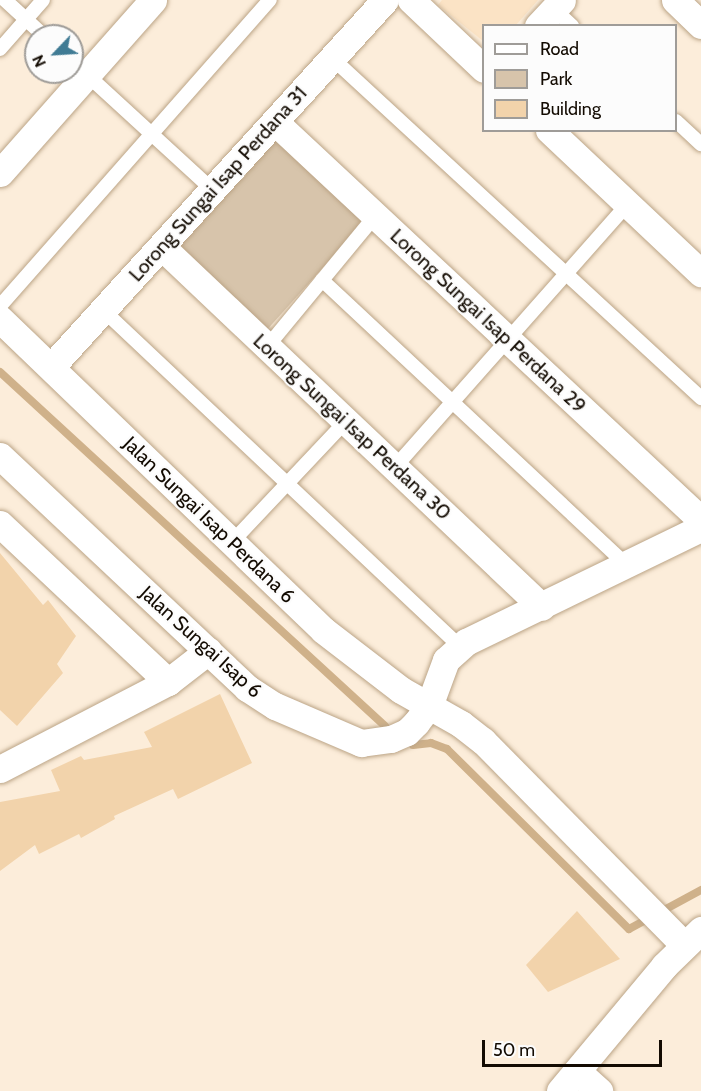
<!DOCTYPE html>
<html>
<head>
<meta charset="utf-8">
<style>
  body { margin:0 }
  #map { position:relative; width:701px; height:1091px; overflow:hidden; background:#fcedda; font-family:Cabin,sans-serif }
  div>[style] { position:absolute }
  .built>* { inset:0; background:#fbe3c5 }
  .green>* { inset:0; background:#d7c4ab; transform-origin:0 0 }
  .stream>* { height:8px; margin:-4px; padding:0 4px; transform-origin:4px; border-radius:4px; background:#cfb18a }
  .building>* { inset:0; background:#f2d3ab }
  .roads { filter:drop-shadow(0 0 2px #bba486) drop-shadow(0 0 2px #bba486) }
  .lane>* { height:14px; margin:-7px; padding:0 7px; transform-origin:7px; border-radius:7px; background:#fff }
  .street>* { height:27px; margin:-13.5px; padding:0 13.5px; transform-origin:13.5px; border-radius:13.5px; background:#fff }
  span { translate:-50% -50%; white-space:nowrap; text-align:center; line-height:1.15; -webkit-text-stroke:4.5px #fcfcfc; paint-order:stroke }
  .street-label { font-size:20px; color:#130b02 }
  .legend { position:absolute; left:482px; top:24px; width:195px; height:108px; box-sizing:border-box; background:#fcfcfc; border:2px solid #9f9c98; margin:0; padding:8px 10px; list-style:none; font-size:18px; color:#130b02 }
  .legend li { display:flex; align-items:center; gap:12px; height:30px }
  .legend b { width:30px; border:2px solid #9f9c98 }
  .north { position:absolute; left:24px; top:24px; width:60px; height:60px; box-sizing:border-box; background:#fcfcfc; border:2px solid #9f9c98; border-radius:50%; rotate:245deg; font-size:16px; font-weight:700; line-height:24px; text-align:center; color:#130b02 }
  .north::after { content:''; display:block; margin:auto; width:21px; height:27px; background:#407b94; clip-path:polygon(50% 0,100% 100%,50% 72%,0 100%) }
  .scale { position:absolute; left:482px; top:1040px; width:180px; height:27px; box-sizing:border-box; border:3px solid #130b02; border-top:0; padding-left:8px; font-size:18px; line-height:21px; white-space:nowrap; color:#130b02; -webkit-text-stroke:4px #fcfcfc; paint-order:stroke }
</style>
</head>
<body>
<div id="map">
  <div class="built">
    <div style="clip-path:polygon(442px 0,538px 0,516px 25px,484px 26px,483px 41px,438px 5px)"></div>
  </div>
  <div class="green">
    <div style="left:275px;top:131px;width:127px;height:154px;rotate:42deg"></div>
  </div>
  <div class="stream">
    <div style="left:0;top:372px;width:523px;rotate:42.6deg"></div>
    <div style="left:413px;top:745px;width:18px;rotate:-6deg"></div>
    <div style="left:431px;top:743px;width:17px;rotate:21deg"></div>
    <div style="left:447px;top:749px;width:256px;rotate:44.7deg"></div>
    <div style="left:629px;top:929px;width:82px;rotate:-28.4deg"></div>
  </div>
  <div class="building">
    <div style="clip-path:polygon(0 553px,43px 605px,48px 600px,76px 636px,57px 664px,63px 673px,17px 726px,0 710px)"></div>
    <div style="clip-path:polygon(220px 694px,252px 763px,178px 799px,173px 789px,114px 816px,115px 819px,81px 838px,79px 834px,39px 854px,35px 845px,0 871px,0 802px,60px 791px,51px 770px,81px 756px,84px 760px,152px 747px,144px 732px)"></div>
    <div style="clip-path:polygon(577px 911px,620px 959px,548px 992px,526px 965px)"></div>
  </div>
  <div class="roads">
    <div class="lane">
      <div style="left:5px;top:0;width:53px;rotate:42.7deg"></div>
      <div style="left:554px;top:9px;width:25px;rotate:43deg"></div>
      <div style="left:0;top:49px;width:65px;rotate:-48.7deg"></div>
      <div style="left:332px;top:58px;width:502px;rotate:42.66deg"></div>
      <div style="left:72px;top:61px;width:191px;rotate:42.5deg"></div>
      <div style="left:676px;top:121px;width:34px;rotate:43deg"></div>
      <div style="left:322px;top:280px;width:417px;rotate:43.1deg"></div>
      <div style="left:0;top:306px;width:408px;rotate:-48.6deg"></div>
      <div style="left:103px;top:310px;width:490px;rotate:43.3deg"></div>
      <div style="left:267px;top:347px;width:170px;rotate:-50.5deg"></div>
      <div style="left:395px;top:467px;width:351px;rotate:-48.5deg"></div>
      <div style="left:232px;top:542px;width:166px;rotate:-46.7deg"></div>
    </div>
    <div class="street">
      <div style="left:411px;top:0;width:100px;rotate:43.4deg"></div>
      <div style="left:675px;top:0;width:36px;rotate:44deg"></div>
      <div style="left:538px;top:26px;width:35px;rotate:-47deg"></div>
      <div style="left:275px;top:122px;width:583px;rotate:43.05deg"></div>
      <div style="left:549px;top:130px;width:209px;rotate:43.3deg"></div>
      <div style="left:0;top:173px;width:231px;rotate:-48.5deg"></div>
      <div style="left:162px;top:247px;width:523px;rotate:43.45deg"></div>
      <div style="left:0;top:319px;width:448px;rotate:43.9deg"></div>
      <div style="left:323px;top:630px;width:98px;rotate:37.6deg"></div>
      <div style="left:401px;top:690px;width:69px;rotate:29.5deg"></div>
      <div style="left:461px;top:724px;width:28px;rotate:38deg"></div>
      <div style="left:483px;top:741px;width:286px;rotate:45.4deg"></div>
      <div style="left:51px;top:367px;width:496px;rotate:-47.7deg"></div>
      <div style="left:0;top:456px;width:339px;rotate:43.2deg"></div>
      <div style="left:247px;top:688px;width:33px;rotate:33deg"></div>
      <div style="left:275px;top:706px;width:94px;rotate:23.3deg"></div>
      <div style="left:361px;top:743px;width:30px;rotate:-8deg"></div>
      <div style="left:391px;top:739px;width:17px;rotate:-24deg"></div>
      <div style="left:407px;top:732px;width:13px;rotate:-45deg"></div>
      <div style="left:416px;top:723px;width:21px;rotate:-53deg"></div>
      <div style="left:429px;top:706px;width:49px;rotate:-69.7deg"></div>
      <div style="left:446px;top:660px;width:27px;rotate:-42deg"></div>
      <div style="left:466px;top:642px;width:261px;rotate:-25.9deg"></div>
      <div style="left:0;top:524px;width:231px;rotate:43.2deg"></div>
      <div style="left:0;top:769px;width:189px;rotate:-27.4deg"></div>
      <div style="left:168px;top:682px;width:51px;rotate:-37.8deg"></div>
      <div style="left:577px;top:1071px;width:30px;rotate:42deg"></div>
      <div style="left:560px;top:1091px;width:163px;rotate:-50.2deg"></div>
      <div style="left:664px;top:966px;width:52px;rotate:-44.2deg"></div>
    </div>
  </div>
  <div class="street-label">
    <span style="left:218px;top:184px;rotate:-48deg">Lorong Sungai Isap Perdana 31</span>
    <span style="left:488px;top:321px;rotate:43deg">Lorong Sungai Isap Perdana 29</span>
    <span style="left:352px;top:427px;rotate:43deg">Lorong Sungai Isap Perdana 30</span>
    <span style="left:209px;top:520px;rotate:44deg">Jalan Sungai Isap Perdana 6</span>
    <span style="left:201px;top:642px;rotate:42deg">Jalan Sungai Isap 6</span>
  </div>
  <ul class="legend">
  <li><b style="height:8px;background:#fff"></b>Road</li>
  <li><b style="height:16px;background:#d7c4ab"></b>Park</li>
  <li><b style="height:16px;background:#f2d3ab"></b>Building</li>
  </ul>
  <div class="north">N</div>
  <div class="scale">50 m</div>
</div>
</body>
</html>
